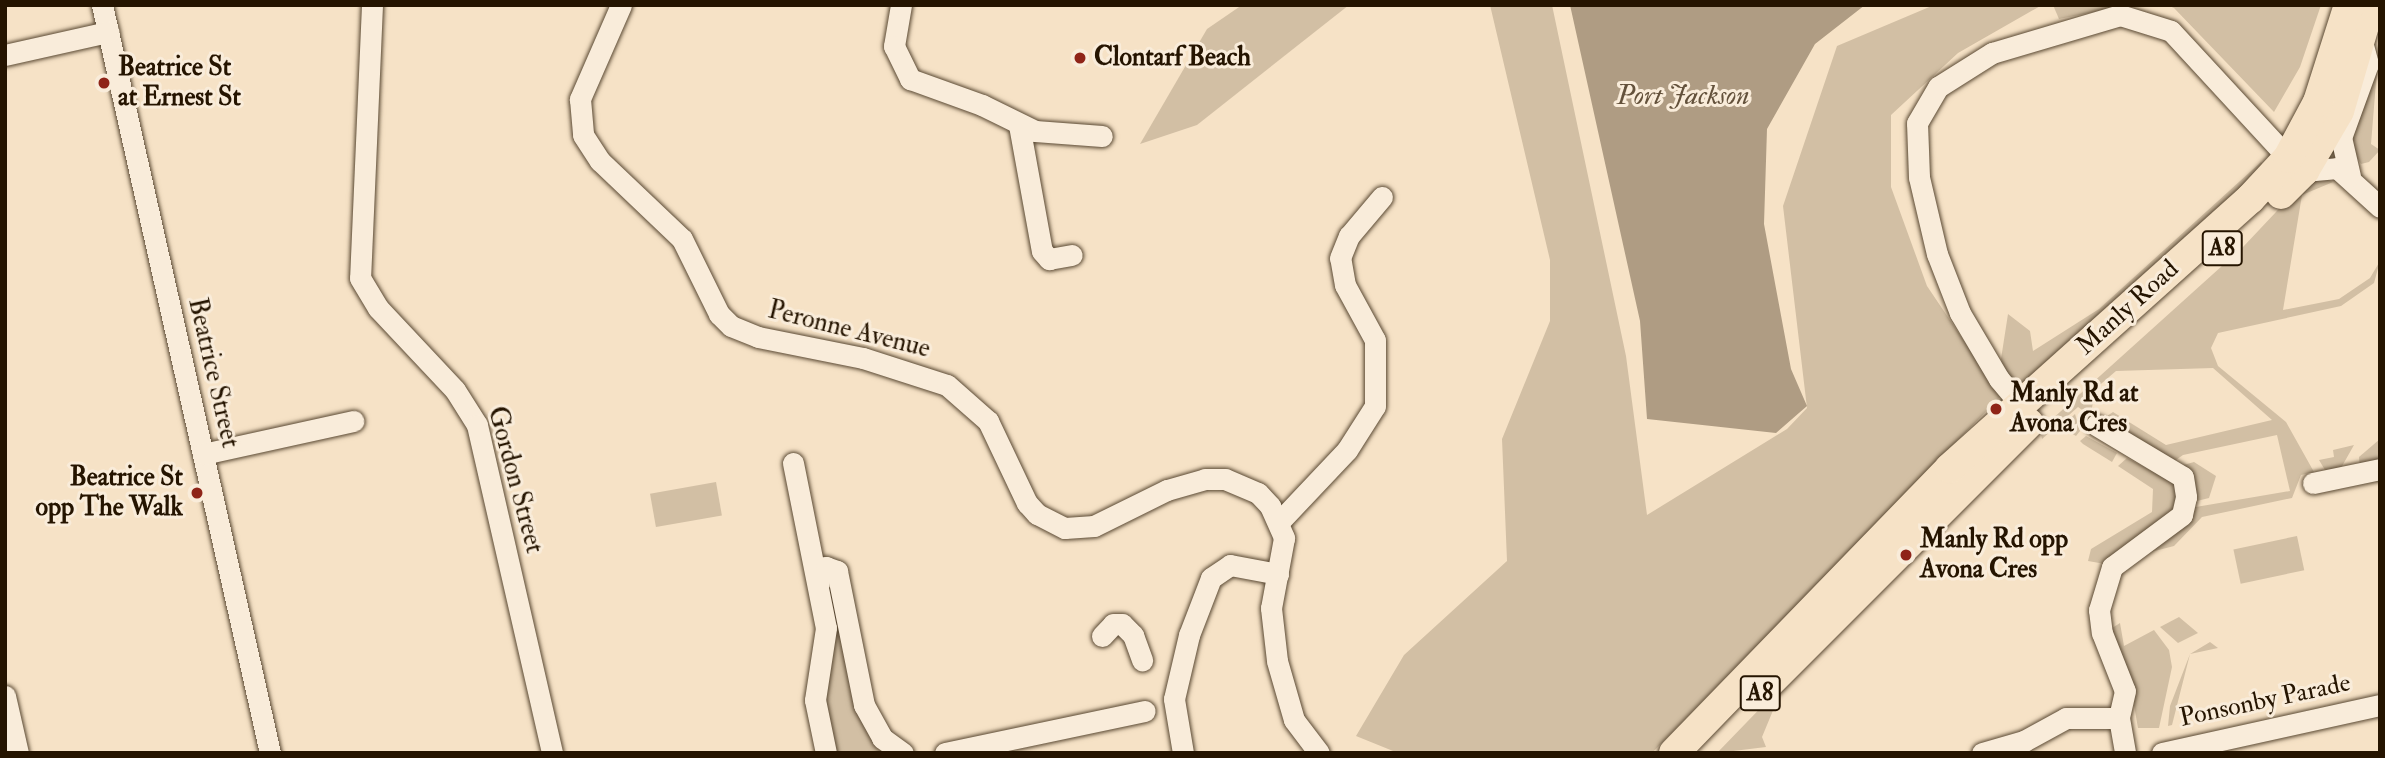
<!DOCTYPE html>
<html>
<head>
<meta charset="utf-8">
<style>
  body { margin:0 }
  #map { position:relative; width:2385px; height:758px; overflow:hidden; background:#f6e2c6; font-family:"IM FELL Double Pica",serif }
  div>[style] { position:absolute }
  .green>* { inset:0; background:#d2bfa4; transform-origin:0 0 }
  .water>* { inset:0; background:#af9c83 }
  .roads { filter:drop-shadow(0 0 2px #594832) drop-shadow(0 0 2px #594832) }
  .minor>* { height:21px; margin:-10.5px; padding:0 10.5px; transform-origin:10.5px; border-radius:10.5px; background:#f9ecda }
  .highway>* { height:30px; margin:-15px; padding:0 15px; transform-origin:15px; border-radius:15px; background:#f6e2c6 }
  .dots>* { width:19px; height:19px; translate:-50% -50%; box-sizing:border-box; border:4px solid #f9ecda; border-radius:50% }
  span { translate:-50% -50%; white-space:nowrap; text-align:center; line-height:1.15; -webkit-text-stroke:6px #f9ecda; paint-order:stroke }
  .shield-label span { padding:2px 5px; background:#f9ecda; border:2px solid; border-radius:5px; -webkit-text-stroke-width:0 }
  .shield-label { font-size:24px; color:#251400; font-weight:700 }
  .poi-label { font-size:26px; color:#251400; font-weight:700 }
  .left { translate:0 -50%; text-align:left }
  .right { translate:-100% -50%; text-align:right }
  .street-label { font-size:26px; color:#251400 }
  .water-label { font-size:28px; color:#63513b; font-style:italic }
  .frame { position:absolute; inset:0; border:7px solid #251400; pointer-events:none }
</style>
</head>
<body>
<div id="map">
  <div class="green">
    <div style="clip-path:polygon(1242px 5px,1349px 5px,1197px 125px,1140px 144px,1207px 29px)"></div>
    <div style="clip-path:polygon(1490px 5px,1552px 5px,1626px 356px,1647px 515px,1787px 429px,1807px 408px,1783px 206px,1837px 46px,1934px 5px,2042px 5px,1958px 53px,1891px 115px,1891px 187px,1927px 286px,2001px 396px,1652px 753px,1398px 753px,1356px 736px,1404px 655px,1507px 561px,1502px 439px,1550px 321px,1550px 260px)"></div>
    <div style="clip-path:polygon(2053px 5px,2129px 5px,2059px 19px)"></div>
    <div style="clip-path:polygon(2167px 5px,2321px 5px,2300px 67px,2274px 112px,2174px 8px)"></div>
    <div style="clip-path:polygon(2380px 33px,2371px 144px,2380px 150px,2369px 162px,2361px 164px,2345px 138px,2372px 74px)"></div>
    <div style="clip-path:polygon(2261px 162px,2267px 170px,2019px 392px,2003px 371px,2001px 359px,2008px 314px,2030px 331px,2033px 351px,2099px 309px)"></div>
    <div style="clip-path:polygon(2323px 177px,2333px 182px,2302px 195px,2283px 310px,2339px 299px,2370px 278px,2380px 261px,2374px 283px,2341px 306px,2218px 333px,2211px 348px,2218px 366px,2286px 422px,2314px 472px,2301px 475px,2292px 498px,2202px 517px,2174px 546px,2139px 555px,2190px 508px,2290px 491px,2277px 435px,2183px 455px,2173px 462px,2113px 429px,2107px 416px,2113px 412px,2166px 445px,2272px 420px,2213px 368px,2116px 371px,2095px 389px,2092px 408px,2085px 412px,2078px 407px,2042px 439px,2040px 430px,2243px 247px,2308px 178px)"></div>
    <div style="clip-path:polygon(2075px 414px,2080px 431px,2076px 436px,2061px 427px)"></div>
    <div style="clip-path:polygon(2086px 436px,2117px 453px,2112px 462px,2083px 444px,2080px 441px)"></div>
    <div style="clip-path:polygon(2380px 439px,2380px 465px,2360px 469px,2359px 457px)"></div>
    <div style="clip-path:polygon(2354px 445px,2341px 468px,2325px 470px,2319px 460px,2334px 457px,2333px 450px)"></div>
    <div style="clip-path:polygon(2127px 458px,2173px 482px,2179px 491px,2176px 511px,2105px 564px,2088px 561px,2091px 549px,2152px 512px,2153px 489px,2118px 466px)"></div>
    <div style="clip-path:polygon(2194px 462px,2216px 476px,2209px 498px,2193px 502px,2180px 466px)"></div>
    <div style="left:716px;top:482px;width:34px;height:67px;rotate:80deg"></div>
    <div style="left:2297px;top:536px;width:35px;height:65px;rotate:78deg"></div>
    <div style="clip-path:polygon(827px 580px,833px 583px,855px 686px,877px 748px,883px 753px,834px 753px,826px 714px)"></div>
    <div style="clip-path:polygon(2179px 617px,2198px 633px,2178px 643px,2160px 627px)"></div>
    <div style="clip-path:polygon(2120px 623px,2124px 646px,2154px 630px,2169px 650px,2172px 667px,2159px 728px,2138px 728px,2131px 688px,2109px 630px)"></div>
    <div style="clip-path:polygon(2210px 642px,2218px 648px,2190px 654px,2172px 725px,2168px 726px,2170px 706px,2190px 654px)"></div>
    <div style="clip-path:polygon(1775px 693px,1779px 696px,1762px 737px,1766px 747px,1717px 753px)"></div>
  </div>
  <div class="water">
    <div style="clip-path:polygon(1570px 5px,1865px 5px,1815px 44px,1767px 129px,1764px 224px,1791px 369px,1807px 406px,1776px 433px,1647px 419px,1640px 321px)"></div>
  </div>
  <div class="roads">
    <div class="minor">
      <div style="left:102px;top:5px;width:767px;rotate:77.34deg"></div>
      <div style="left:372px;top:5px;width:273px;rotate:92.5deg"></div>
      <div style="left:360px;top:278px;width:35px;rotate:59deg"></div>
      <div style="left:378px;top:308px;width:112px;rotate:46.8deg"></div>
      <div style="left:455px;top:390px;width:41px;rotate:57.8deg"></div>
      <div style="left:477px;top:425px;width:336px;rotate:77.1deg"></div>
      <div style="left:621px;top:5px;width:103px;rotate:113.6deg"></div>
      <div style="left:580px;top:99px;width:36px;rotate:85deg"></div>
      <div style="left:583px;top:135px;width:31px;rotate:57deg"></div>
      <div style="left:600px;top:161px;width:113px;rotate:43.6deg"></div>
      <div style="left:682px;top:239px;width:84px;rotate:63.7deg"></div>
      <div style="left:719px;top:314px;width:17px;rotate:45deg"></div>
      <div style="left:731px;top:326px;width:29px;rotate:22deg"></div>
      <div style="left:758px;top:337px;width:107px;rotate:11.3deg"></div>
      <div style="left:863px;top:358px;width:88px;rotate:17.8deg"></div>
      <div style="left:947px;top:385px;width:55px;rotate:41.3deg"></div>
      <div style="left:988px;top:421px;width:91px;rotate:64.6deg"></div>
      <div style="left:1027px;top:503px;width:15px;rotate:48deg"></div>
      <div style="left:1037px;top:514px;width:31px;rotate:27deg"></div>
      <div style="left:1065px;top:528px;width:29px;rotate:-4deg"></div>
      <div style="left:1094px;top:526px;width:81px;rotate:-26.3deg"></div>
      <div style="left:1167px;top:490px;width:40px;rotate:-16deg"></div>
      <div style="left:1205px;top:479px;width:20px"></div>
      <div style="left:1225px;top:479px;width:36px;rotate:23deg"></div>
      <div style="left:1258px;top:493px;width:18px;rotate:47deg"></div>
      <div style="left:1270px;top:506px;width:35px;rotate:66deg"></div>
      <div style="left:1284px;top:538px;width:71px;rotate:100.5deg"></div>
      <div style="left:1271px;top:608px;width:53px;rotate:83.5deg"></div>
      <div style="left:1277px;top:661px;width:61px;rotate:73.9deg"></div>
      <div style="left:1294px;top:720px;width:41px;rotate:52.9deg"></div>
      <div style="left:901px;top:5px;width:42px;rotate:99.7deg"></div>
      <div style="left:894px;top:46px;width:37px;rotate:64deg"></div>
      <div style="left:910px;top:79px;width:77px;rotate:19.9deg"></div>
      <div style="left:982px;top:105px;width:59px;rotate:26.1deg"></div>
      <div style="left:1035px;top:131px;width:67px;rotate:4.3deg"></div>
      <div style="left:5px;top:55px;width:106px;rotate:-12.6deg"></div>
      <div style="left:1019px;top:125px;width:128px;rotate:79.7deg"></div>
      <div style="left:1042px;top:251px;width:11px;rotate:49deg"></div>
      <div style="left:1049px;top:259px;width:23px;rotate:-10deg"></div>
      <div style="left:2304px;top:171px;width:33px;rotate:-5deg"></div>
      <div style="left:2337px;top:168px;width:58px;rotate:42.2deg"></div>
      <div style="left:2350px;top:176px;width:39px;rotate:-103deg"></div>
      <div style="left:2341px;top:138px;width:79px;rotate:-70deg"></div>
      <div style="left:2368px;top:64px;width:23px;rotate:-105deg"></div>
      <div style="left:2020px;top:404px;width:33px;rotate:-130deg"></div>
      <div style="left:1999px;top:379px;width:77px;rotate:-120.6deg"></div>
      <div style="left:1960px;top:313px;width:63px;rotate:-111.3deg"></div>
      <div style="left:1937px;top:254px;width:79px;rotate:-103.2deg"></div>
      <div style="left:1919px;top:177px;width:54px;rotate:-92.1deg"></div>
      <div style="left:1917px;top:123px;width:42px;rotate:-59.7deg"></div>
      <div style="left:1938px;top:87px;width:64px;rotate:-32.2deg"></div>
      <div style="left:1992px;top:53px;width:134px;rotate:-16.5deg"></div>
      <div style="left:2120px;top:15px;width:53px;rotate:17.4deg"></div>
      <div style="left:2171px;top:31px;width:173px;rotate:47.3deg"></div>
      <div style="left:2096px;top:425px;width:101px;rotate:30.9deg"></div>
      <div style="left:2183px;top:477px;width:20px;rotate:81deg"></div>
      <div style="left:2186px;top:497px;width:18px;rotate:103deg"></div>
      <div style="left:2182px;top:515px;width:87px;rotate:143.4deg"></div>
      <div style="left:2112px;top:567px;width:45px;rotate:106.8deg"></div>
      <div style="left:2099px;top:610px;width:23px;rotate:83deg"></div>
      <div style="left:2102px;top:633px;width:62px;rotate:68.4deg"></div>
      <div style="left:2125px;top:691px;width:28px;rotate:103deg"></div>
      <div style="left:2119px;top:718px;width:36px;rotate:80deg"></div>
      <div style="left:203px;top:454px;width:154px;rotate:-12.4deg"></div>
      <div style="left:793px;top:463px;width:168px;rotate:78.7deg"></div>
      <div style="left:826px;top:628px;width:73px;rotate:98.7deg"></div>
      <div style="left:815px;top:700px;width:54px;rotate:78.3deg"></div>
      <div style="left:2313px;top:483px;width:68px;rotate:-11.8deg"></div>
      <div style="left:1279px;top:522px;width:99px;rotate:-46.6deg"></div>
      <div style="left:1347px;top:450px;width:52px;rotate:-57.5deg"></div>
      <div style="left:1375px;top:406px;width:66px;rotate:-90deg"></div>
      <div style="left:1375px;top:340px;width:63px;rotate:-118.6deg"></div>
      <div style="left:1345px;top:285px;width:27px;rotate:-100deg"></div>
      <div style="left:1340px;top:258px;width:24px;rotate:-68deg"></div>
      <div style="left:1349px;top:236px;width:51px;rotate:-49.8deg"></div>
      <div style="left:819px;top:583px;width:10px;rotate:-96deg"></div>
      <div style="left:818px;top:573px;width:10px;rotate:-37deg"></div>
      <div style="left:826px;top:567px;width:12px;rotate:20deg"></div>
      <div style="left:837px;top:571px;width:137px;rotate:78.6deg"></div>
      <div style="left:864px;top:705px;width:38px;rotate:61deg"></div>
      <div style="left:882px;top:738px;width:26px;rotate:36deg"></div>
      <div style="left:1102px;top:636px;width:16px;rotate:-47deg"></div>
      <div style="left:1113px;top:624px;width:9px"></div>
      <div style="left:1122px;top:624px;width:16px;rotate:45deg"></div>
      <div style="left:1133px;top:635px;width:27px;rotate:70deg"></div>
      <div style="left:5px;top:696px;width:58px;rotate:77.2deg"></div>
      <div style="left:945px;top:753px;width:204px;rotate:-11.9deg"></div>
      <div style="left:1183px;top:753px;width:55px;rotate:-99.5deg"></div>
      <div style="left:1174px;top:699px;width:66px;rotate:-76.8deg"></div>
      <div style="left:1189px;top:635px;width:61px;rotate:-68.9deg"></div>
      <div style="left:1211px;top:578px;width:23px;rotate:-34deg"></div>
      <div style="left:1230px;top:565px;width:49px;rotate:10.6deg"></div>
      <div style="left:1982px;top:753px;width:44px;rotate:-15.9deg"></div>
      <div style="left:2024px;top:741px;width:48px;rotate:-28.7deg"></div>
      <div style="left:2066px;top:718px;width:53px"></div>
      <div style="left:2162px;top:753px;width:223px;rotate:-12.4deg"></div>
    </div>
    <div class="highway">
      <div style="left:2281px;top:194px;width:33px;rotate:-45deg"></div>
      <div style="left:2304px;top:171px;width:69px;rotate:-59.7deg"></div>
      <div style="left:2339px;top:111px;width:110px;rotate:-73.7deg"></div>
      <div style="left:1765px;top:687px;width:373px;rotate:-45deg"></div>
      <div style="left:1674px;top:753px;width:397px;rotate:-45.9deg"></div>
      <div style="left:1950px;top:468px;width:403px;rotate:-41.9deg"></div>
      <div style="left:2250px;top:199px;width:56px;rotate:-47.2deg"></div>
      <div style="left:2288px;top:158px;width:64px;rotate:-61.8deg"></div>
      <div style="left:2318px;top:102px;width:102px;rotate:-72.3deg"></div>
    </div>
  </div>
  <div class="dots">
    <div style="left:1080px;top:58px;background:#8f2418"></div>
    <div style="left:104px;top:83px;background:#8f2418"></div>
    <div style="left:1996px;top:409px;background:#8f2418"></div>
    <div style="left:197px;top:493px;background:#8f2418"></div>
    <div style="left:1906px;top:555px;background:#8f2418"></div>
  </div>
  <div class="shield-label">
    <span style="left:2222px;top:248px">A8</span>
    <span style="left:1760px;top:693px">A8</span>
  </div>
  <div class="poi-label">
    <span class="left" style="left:1094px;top:58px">Clontarf Beach</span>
    <span class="left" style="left:118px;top:83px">Beatrice St<br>at Ernest St</span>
    <span class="left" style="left:2010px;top:409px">Manly Rd at<br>Avona Cres</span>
    <span class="right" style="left:183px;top:493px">Beatrice St<br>opp The Walk</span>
    <span class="left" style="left:1920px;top:555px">Manly Rd opp<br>Avona Cres</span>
  </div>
  <div class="street-label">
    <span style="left:2128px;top:308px;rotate:-42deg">Manly Road</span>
    <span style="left:849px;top:330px;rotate:14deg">Peronne Avenue</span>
    <span style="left:213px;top:373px;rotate:77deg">Beatrice Street</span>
    <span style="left:515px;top:480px;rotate:75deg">Gordon Street</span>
    <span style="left:2265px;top:701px;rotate:-12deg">Ponsonby Parade</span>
  </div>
  <div class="water-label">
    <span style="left:1683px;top:96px">Port Jackson</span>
  </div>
  <div class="frame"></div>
</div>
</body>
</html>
